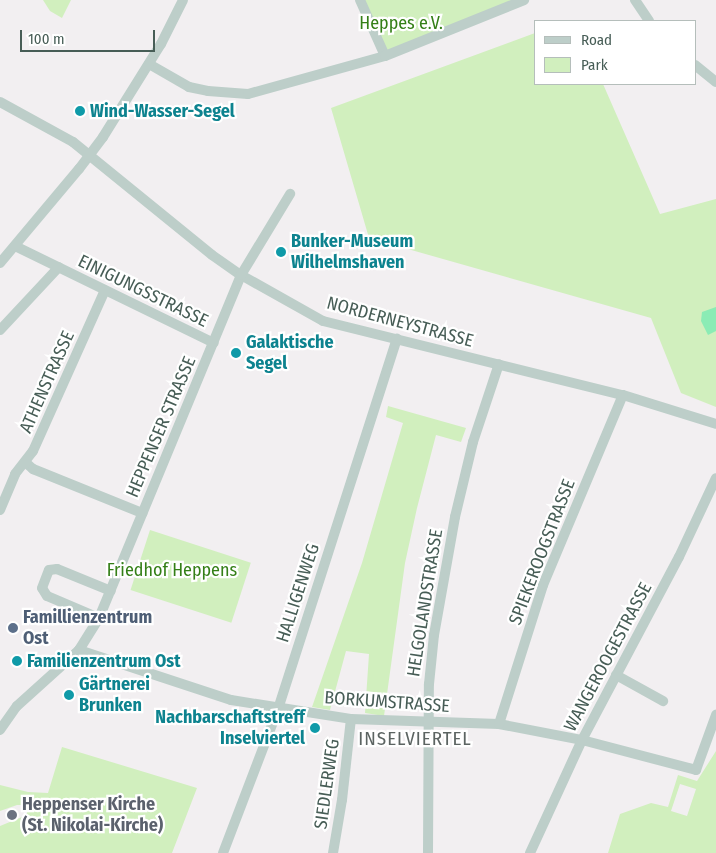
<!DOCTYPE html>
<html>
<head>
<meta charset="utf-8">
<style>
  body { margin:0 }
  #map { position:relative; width:716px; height:853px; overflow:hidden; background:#f2eff1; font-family:"Fira Sans Condensed",sans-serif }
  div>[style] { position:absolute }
  .green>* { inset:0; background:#d1efbe; transform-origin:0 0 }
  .water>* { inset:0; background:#8becb5 }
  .minor>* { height:10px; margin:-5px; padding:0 5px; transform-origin:5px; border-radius:5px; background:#bdcec9 }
  .dots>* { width:14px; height:14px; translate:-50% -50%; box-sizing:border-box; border:2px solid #fff; border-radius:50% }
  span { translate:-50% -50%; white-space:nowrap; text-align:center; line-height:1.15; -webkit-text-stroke:4.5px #fff; paint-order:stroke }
  .park-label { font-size:18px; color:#347f17 }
  .culture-label { font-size:18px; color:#0d838f; font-weight:700 }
  .left { translate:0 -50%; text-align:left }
  .right { translate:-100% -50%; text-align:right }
  .street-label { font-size:18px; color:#475d56 }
  .service-label { font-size:18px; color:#4e5e75; font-weight:700 }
  .worship-label { font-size:18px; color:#5b616d; font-weight:700 }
  .neighbourhood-label { font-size:19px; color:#5c6462; letter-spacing:1px }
  .legend { position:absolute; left:534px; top:20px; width:162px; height:65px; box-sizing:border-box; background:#fff; border:1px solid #b5bebb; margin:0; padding:6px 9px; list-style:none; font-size:15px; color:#475d56 }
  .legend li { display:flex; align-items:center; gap:10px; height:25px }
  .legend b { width:25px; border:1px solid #b5bebb }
  .scale { position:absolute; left:20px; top:30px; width:135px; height:22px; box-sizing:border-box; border:2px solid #475d56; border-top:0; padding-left:6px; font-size:15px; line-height:18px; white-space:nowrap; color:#475d56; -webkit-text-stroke:4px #fff; paint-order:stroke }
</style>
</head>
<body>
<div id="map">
  <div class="green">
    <div style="clip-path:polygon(43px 0,71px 0,62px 18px,50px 11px)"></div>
    <div style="clip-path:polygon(363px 0,520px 0,388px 52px)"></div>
    <div style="clip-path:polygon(535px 33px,535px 84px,603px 84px,660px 214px,716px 199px,716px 407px,681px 393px,651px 318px,369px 238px,331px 108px)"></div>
    <div style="clip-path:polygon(388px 406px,466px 428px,461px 442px,436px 435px,417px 508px,405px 563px,384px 716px,365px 713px,369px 654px,346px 651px,330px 710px,312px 707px,362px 563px,403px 423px,386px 417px)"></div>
    <div style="left:150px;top:530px;width:106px;height:63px;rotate:18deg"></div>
    <div style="clip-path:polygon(62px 747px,197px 788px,172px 853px,0 853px,0 826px,22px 817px,27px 813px,27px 809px,23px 805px,17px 805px,0 811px,0 785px,28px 792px,48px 793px)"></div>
    <div style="clip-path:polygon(evenodd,716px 751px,716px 853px,608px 853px,620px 814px,651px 803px,668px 807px,678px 775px,697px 781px,716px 751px,680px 784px,696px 789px,687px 816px,671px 811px,680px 784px)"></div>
  </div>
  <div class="water">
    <div style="clip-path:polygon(716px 307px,716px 331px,708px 335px,701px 321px,702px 312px)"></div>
  </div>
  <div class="minor">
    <div style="left:360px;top:0;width:61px;rotate:65.9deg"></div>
    <div style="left:635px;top:0;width:25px;rotate:56deg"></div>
    <div style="left:149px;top:64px;width:46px;rotate:29.9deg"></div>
    <div style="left:189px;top:87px;width:19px;rotate:12deg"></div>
    <div style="left:208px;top:91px;width:40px;rotate:4.3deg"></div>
    <div style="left:248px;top:94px;width:142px;rotate:-15.5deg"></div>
    <div style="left:385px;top:56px;width:150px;rotate:-21.9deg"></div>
    <div style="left:695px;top:65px;width:27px;rotate:39deg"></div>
    <div style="left:0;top:102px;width:83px;rotate:28.7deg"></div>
    <div style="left:73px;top:142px;width:179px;rotate:39.1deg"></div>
    <div style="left:212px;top:255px;width:35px;rotate:35deg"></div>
    <div style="left:241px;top:275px;width:94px;rotate:29.3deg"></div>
    <div style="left:323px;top:321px;width:309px;rotate:13.9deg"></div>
    <div style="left:623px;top:395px;width:97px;rotate:17.3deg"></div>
    <div style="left:15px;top:246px;width:221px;rotate:26deg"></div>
    <div style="left:0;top:263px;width:123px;rotate:-50deg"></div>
    <div style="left:79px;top:169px;width:40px;rotate:-53deg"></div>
    <div style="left:103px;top:137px;width:110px;rotate:-58.1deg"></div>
    <div style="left:161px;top:44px;width:49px;rotate:-63.4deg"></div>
    <div style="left:0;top:330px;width:86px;rotate:-46.9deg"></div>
    <div style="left:25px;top:462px;width:11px;rotate:41deg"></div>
    <div style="left:33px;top:469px;width:118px;rotate:22deg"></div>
    <div style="left:0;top:510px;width:39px;rotate:-67deg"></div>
    <div style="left:15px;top:474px;width:29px;rotate:-52deg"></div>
    <div style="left:33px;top:451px;width:176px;rotate:-65.9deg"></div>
    <div style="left:99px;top:618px;width:56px;rotate:-157.1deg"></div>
    <div style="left:47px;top:596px;width:9px;rotate:-122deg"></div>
    <div style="left:42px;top:588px;width:19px;rotate:-69deg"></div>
    <div style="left:49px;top:570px;width:8px;rotate:-7deg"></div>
    <div style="left:57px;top:569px;width:58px;rotate:22.2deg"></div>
    <div style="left:79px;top:650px;width:160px;rotate:18.2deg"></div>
    <div style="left:231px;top:700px;width:121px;rotate:9deg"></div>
    <div style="left:351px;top:719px;width:148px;rotate:1.9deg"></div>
    <div style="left:499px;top:724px;width:85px;rotate:10.9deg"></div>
    <div style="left:582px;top:740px;width:118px;rotate:14.7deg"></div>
    <div style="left:696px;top:770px;width:59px;rotate:-70deg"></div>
    <div style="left:616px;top:675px;width:54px;rotate:29deg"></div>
    <div style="left:499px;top:724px;width:146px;rotate:-72.4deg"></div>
    <div style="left:543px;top:585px;width:206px;rotate:-67.2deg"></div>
    <div style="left:0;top:730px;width:29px;rotate:-55deg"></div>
    <div style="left:17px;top:706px;width:84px;rotate:-42.1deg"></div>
    <div style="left:79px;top:650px;width:38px;rotate:-58deg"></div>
    <div style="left:99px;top:618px;width:371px;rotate:-67.5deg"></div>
    <div style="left:241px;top:275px;width:95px;rotate:-58.8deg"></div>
    <div style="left:223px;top:853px;width:154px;rotate:-69.1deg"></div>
    <div style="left:278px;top:709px;width:389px;rotate:-72.2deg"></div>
    <div style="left:333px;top:853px;width:54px;rotate:-80.4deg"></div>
    <div style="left:342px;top:800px;width:81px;rotate:-83.7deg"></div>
    <div style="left:428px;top:853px;width:169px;rotate:-89.7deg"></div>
    <div style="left:429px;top:684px;width:49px;rotate:-84.2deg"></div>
    <div style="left:434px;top:635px;width:120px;rotate:-79.9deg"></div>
    <div style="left:455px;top:517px;width:77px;rotate:-76.5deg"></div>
    <div style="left:473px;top:442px;width:82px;rotate:-71.6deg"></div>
    <div style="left:530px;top:853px;width:124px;rotate:-65.3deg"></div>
    <div style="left:582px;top:740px;width:207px;rotate:-62.1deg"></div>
    <div style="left:679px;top:557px;width:87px;rotate:-64.9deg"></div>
  </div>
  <div class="dots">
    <div style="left:80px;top:111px;background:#0f9aa8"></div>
    <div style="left:281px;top:252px;background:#0f9aa8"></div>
    <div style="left:236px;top:353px;background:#0f9aa8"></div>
    <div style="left:13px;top:628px;background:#5c6f8a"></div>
    <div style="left:17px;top:661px;background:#0f9aa8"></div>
    <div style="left:69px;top:695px;background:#0f9aa8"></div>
    <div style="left:315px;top:728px;background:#0f9aa8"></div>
    <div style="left:12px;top:815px;background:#6b7280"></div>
  </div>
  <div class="park-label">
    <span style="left:401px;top:23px">Heppes e.V.</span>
    <span style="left:172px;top:570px">Friedhof Heppens</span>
  </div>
  <div class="culture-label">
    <span class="left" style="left:90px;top:111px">Wind-Wasser-Segel</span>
    <span class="left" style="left:291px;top:252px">Bunker-Museum<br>Wilhelmshaven</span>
    <span class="left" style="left:246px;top:353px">Galaktische<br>Segel</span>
    <span class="left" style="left:27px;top:661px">Familienzentrum Ost</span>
    <span class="left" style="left:79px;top:695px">Gärtnerei<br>Brunken</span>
    <span class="right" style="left:305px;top:728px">Nachbarschaftstreff<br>Inselviertel</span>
  </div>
  <div class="street-label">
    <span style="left:143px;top:291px;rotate:26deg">EINIGUNGSSTRASSE</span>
    <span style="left:400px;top:322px;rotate:15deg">NORDERNEYSTRASSE</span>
    <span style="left:47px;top:382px;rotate:-66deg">ATHENSTRASSE</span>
    <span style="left:161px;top:427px;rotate:-67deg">HEPPENSER STRASSE</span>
    <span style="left:542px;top:552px;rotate:-69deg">SPIEKEROOGSTRASSE</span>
    <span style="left:298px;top:593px;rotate:-72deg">HALLIGENWEG</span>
    <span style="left:425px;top:603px;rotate:-81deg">HELGOLANDSTRASSE</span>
    <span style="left:608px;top:657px;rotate:-62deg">WANGEROOGESTRASSE</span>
    <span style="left:387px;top:702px;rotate:4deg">BORKUMSTRASSE</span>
    <span style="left:327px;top:784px;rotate:-82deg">SIEDLERWEG</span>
  </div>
  <div class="service-label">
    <span class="left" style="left:23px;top:628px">Famillienzentrum<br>Ost</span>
  </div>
  <div class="worship-label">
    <span class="left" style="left:22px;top:815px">Heppenser Kirche<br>(St. Nikolai-Kirche)</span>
  </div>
  <div class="neighbourhood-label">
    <span style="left:415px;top:739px">INSELVIERTEL</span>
  </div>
  <ul class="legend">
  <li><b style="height:6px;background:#bdcec9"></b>Road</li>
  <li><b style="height:14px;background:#d1efbe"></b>Park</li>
  </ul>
  <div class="scale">100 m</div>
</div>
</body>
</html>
